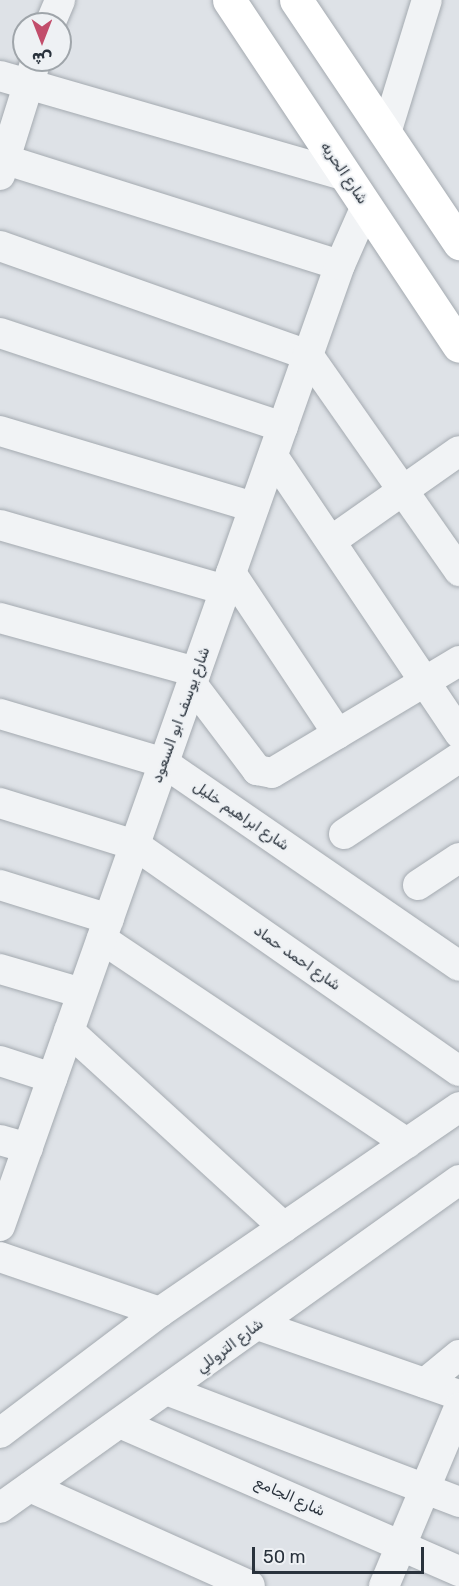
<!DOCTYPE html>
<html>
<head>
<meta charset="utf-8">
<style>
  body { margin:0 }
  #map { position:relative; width:459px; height:1586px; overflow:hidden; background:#dee2e7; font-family:Rubik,"Noto Naskh Arabic",sans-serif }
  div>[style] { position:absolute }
  .roads { filter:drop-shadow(0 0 2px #a4aab0) drop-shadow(0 0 2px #a4aab0) }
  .minor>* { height:30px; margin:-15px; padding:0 15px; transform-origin:15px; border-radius:15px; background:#f1f3f5 }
  .major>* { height:33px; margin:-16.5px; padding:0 16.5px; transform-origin:16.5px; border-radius:16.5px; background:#fff }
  span { translate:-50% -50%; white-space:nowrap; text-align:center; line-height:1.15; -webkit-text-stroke:4.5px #eef1f4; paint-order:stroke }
  .street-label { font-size:15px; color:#29323c }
  .north { position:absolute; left:12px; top:12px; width:60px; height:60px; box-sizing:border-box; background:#eef1f4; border:2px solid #9fa5aa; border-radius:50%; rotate:180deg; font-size:16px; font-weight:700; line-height:24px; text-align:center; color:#29323c }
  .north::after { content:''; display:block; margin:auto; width:21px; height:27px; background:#c24d6b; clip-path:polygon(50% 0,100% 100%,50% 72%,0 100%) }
  .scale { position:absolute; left:252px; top:1547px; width:172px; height:27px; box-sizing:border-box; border:3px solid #29323c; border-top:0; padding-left:8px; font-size:18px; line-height:21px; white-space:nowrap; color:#29323c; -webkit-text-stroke:4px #eef1f4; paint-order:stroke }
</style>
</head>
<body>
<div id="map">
  <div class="roads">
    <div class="minor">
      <div style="left:50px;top:24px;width:26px;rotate:-67deg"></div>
      <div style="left:0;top:76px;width:360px;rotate:16.1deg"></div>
      <div style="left:386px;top:133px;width:139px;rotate:-72.9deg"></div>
      <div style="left:0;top:158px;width:356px;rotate:17.5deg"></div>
      <div style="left:0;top:175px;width:121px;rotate:-72.6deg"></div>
      <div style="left:0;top:246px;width:327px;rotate:19.5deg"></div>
      <div style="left:308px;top:355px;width:264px;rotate:55deg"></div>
      <div style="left:0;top:333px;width:298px;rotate:18.4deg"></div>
      <div style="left:0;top:431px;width:265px;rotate:16.7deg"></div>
      <div style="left:273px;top:456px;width:334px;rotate:56.1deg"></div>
      <div style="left:0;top:525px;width:234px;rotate:16.1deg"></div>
      <div style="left:331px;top:541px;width:156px;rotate:-35.1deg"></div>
      <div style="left:231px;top:573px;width:193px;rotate:56.4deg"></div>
      <div style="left:0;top:618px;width:203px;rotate:15.4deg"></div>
      <div style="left:192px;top:684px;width:108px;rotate:52.9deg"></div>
      <div style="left:257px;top:770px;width:15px;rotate:11deg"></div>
      <div style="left:272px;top:773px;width:218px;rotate:-30.9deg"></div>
      <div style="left:0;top:714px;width:171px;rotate:16.6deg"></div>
      <div style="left:164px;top:763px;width:358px;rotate:34.5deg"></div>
      <div style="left:0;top:803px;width:141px;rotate:17.3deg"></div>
      <div style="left:135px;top:845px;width:395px;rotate:34.9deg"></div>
      <div style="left:344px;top:834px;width:138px;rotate:-33.5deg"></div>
      <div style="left:0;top:885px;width:114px;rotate:17.3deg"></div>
      <div style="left:418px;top:885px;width:49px;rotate:-33.4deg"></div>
      <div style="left:102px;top:939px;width:367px;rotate:33.8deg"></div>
      <div style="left:0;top:969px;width:85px;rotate:16.3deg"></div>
      <div style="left:69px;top:1031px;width:291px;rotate:42.4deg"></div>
      <div style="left:0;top:1061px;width:55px;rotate:18.1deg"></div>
      <div style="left:0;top:1140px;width:29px;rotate:16deg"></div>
      <div style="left:0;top:1226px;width:1019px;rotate:-70.52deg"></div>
      <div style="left:340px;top:265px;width:64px;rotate:-66.2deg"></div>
      <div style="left:0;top:1257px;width:169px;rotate:19deg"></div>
      <div style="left:258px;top:1325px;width:213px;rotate:19.2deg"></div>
      <div style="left:425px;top:1383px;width:44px;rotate:-39.5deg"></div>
      <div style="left:169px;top:1391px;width:311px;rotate:20.9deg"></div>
      <div style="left:122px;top:1424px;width:368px;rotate:23.6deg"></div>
      <div style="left:0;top:1433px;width:201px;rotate:-37.1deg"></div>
      <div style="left:160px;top:1312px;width:363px;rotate:-34.4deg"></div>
      <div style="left:30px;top:1487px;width:241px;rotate:24.2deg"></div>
      <div style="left:0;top:1508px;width:564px;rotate:-35.55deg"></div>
      <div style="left:384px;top:1586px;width:193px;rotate:-67.2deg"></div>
    </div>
    <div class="major">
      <div style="left:229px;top:0;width:415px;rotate:56.4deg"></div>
      <div style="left:296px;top:0;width:293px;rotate:56.1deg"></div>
    </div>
  </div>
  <div class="street-label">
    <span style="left:344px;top:173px;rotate:56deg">شارع الحريه</span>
    <span style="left:181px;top:715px;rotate:-70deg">شارع يوسف ابو السعود</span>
    <span style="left:241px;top:816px;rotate:34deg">شارع ابراهيم خليل</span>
    <span style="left:297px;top:958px;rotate:35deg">شارع احمد حماد</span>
    <span style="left:230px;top:1346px;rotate:-37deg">شارع التروللي</span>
    <span style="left:290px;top:1497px;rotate:24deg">شارع الجامع</span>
  </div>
  <div class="north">ش</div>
  <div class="scale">50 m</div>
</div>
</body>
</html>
